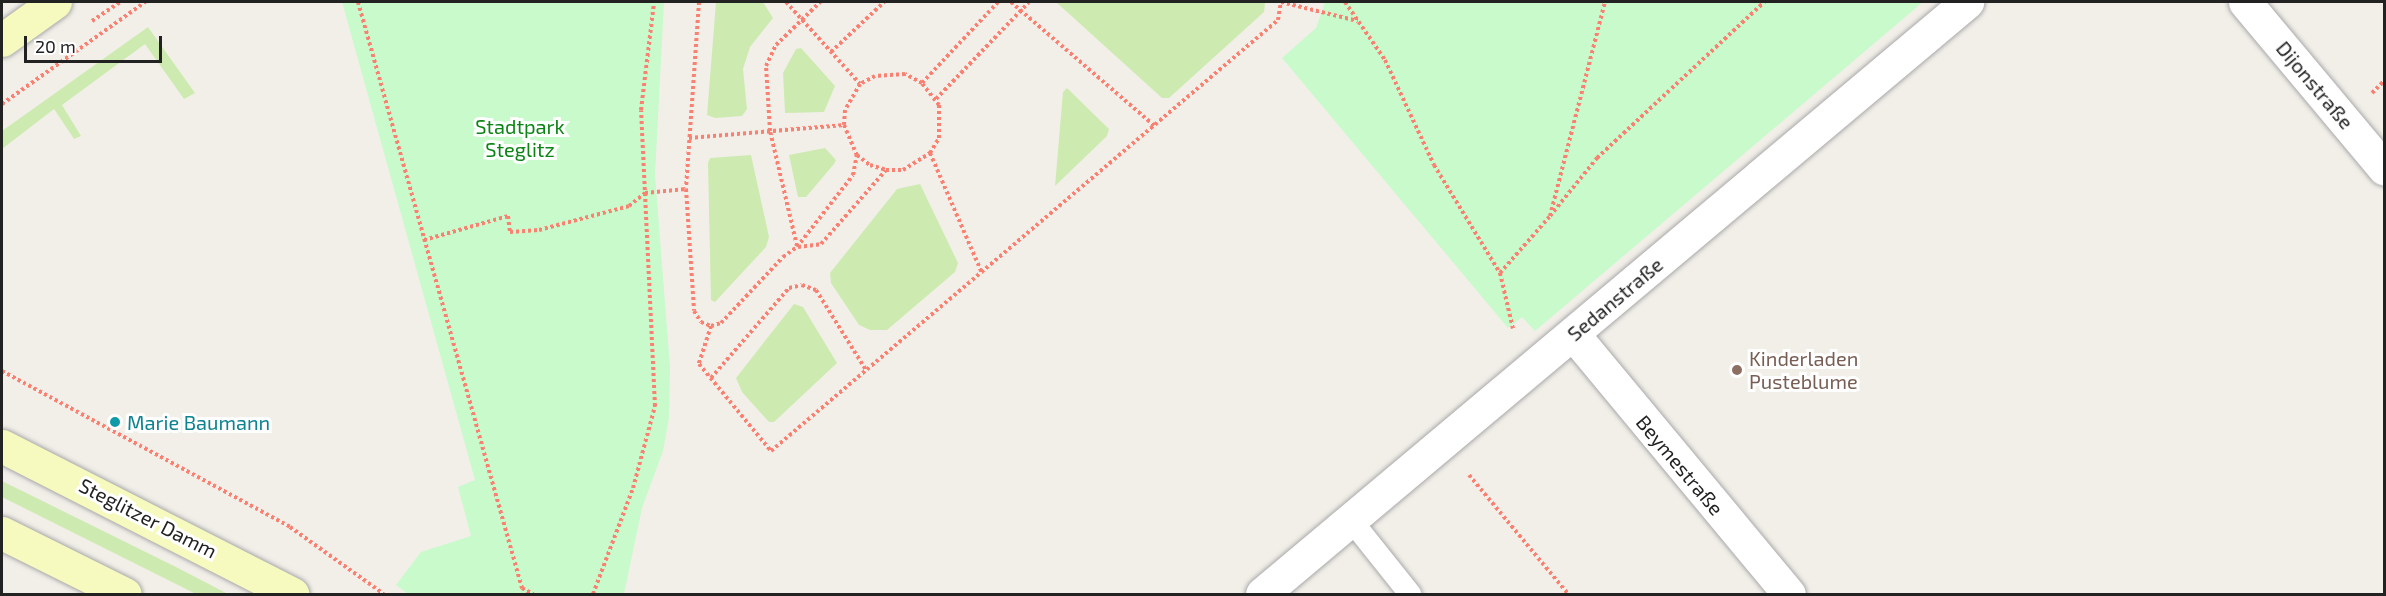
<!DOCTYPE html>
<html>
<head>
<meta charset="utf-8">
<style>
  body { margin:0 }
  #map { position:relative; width:2386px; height:596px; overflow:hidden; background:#f2efe9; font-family:"Exo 2",sans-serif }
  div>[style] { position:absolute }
  .grass>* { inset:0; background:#cdebb0 }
  .park>* { inset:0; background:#c8facc }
  .path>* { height:4px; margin-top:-2px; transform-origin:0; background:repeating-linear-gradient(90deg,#fa8072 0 3px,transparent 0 6px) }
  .roads { filter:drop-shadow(0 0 2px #a9a9a9) drop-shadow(0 0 2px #a9a9a9) }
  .lane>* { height:22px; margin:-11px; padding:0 11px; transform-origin:11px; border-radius:11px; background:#fff }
  .street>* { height:33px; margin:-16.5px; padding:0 16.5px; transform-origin:16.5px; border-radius:16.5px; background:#fff }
  .secondary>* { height:33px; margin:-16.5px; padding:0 16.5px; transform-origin:16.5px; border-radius:16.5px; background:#f7fabf }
  .dots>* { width:16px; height:16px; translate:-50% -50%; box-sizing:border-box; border:3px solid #fff; border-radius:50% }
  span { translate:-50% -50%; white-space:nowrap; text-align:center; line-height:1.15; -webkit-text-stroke:6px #fff; paint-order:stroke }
  .street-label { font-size:20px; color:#222 }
  .park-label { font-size:20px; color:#0c8416 }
  .education-label { font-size:20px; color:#785e54 }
  .left { translate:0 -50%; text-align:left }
  .culture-label { font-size:20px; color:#0d838f }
  .frame { position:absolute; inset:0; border:3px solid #222; pointer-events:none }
  .scale { position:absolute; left:24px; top:36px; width:138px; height:27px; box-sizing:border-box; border:3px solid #222; border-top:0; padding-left:8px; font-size:18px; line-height:21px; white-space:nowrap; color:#222; -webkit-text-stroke:4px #fff; paint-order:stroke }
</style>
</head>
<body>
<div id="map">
  <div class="grass">
    <div style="clip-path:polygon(716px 2px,763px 2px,773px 18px,750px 47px,743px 69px,747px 109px,742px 116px,715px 118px,707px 115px)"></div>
    <div style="clip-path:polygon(1056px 2px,1263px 2px,1265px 3px,1264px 12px,1169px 98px,1162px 98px)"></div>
    <div style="clip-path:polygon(148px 27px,195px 93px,184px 99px,145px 44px,62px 105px,81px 136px,74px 139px,54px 109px,2px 149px,2px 131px)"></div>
    <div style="clip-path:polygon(801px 48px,835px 86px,824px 112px,785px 113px,783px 73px,796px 49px)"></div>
    <div style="clip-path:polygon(1067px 88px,1109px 129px,1107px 136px,1055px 186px,1063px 92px)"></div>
    <div style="clip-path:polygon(825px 148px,836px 160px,834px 164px,806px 197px,798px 197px,789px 155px)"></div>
    <div style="clip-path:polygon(751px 155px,769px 237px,766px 247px,715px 302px,711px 300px,708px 163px,710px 158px)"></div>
    <div style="clip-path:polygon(920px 184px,958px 263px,955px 272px,887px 330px,870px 330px,859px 325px,831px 283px,830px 273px,897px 189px)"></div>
    <div style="clip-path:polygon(794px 304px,803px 307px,837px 363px,774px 422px,769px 422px,742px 392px,736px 378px)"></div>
    <div style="clip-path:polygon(2px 481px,176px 567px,228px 594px,196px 594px,2px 497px)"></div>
  </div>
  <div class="park">
    <div style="clip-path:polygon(342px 2px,664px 2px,655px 175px,670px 367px,669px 418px,663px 451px,642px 508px,624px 594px,408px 594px,396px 585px,421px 552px,471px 536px,458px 487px,475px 480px)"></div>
    <div style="clip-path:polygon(1325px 2px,1923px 2px,1535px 331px,1522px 317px,1508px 328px,1282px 58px,1316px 28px)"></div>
  </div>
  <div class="path">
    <div style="left:358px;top:2px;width:609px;rotate:74.37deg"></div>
    <div style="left:522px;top:588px;width:13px;rotate:29deg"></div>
    <div style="left:699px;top:2px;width:187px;rotate:94deg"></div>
    <div style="left:686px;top:189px;width:122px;rotate:86.2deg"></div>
    <div style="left:694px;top:311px;width:13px;rotate:58deg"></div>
    <div style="left:701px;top:322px;width:11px;rotate:22deg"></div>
    <div style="left:711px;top:326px;width:10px;rotate:-17deg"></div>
    <div style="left:721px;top:323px;width:91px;rotate:-46.8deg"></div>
    <div style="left:783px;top:257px;width:17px;rotate:-36deg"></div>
    <div style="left:797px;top:247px;width:91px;rotate:-52.1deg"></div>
    <div style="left:853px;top:175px;width:20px;rotate:-79deg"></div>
    <div style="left:786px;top:2px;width:110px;rotate:47.9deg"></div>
    <div style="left:1011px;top:2px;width:191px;rotate:40.8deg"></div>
    <div style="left:1281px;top:2px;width:79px;rotate:13.9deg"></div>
    <div style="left:1345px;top:2px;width:70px;rotate:55.4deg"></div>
    <div style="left:1385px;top:60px;width:116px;rotate:65deg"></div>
    <div style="left:1434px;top:165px;width:127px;rotate:58.6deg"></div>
    <div style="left:1500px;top:273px;width:57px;rotate:76.9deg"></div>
    <div style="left:92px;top:21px;width:34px;rotate:-34deg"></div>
    <div style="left:831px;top:52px;width:73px;rotate:-43.3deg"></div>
    <div style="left:922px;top:83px;width:111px;rotate:-46.8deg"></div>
    <div style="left:2372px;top:93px;width:17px;rotate:-45deg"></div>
    <div style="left:936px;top:99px;width:134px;rotate:-46.2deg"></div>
    <div style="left:2px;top:104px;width:176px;rotate:-35.5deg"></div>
    <div style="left:689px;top:138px;width:156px;rotate:-4.8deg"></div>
    <div style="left:930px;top:153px;width:131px;rotate:66.6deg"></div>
    <div style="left:1550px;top:216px;width:75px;rotate:-51deg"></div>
    <div style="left:1597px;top:158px;width:229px;rotate:-43deg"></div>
    <div style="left:424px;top:240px;width:87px;rotate:-15.9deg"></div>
    <div style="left:508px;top:216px;width:16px;rotate:83deg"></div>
    <div style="left:510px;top:232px;width:29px;rotate:-4deg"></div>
    <div style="left:539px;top:230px;width:93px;rotate:-14.9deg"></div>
    <div style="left:629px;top:206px;width:21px;rotate:-39deg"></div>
    <div style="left:645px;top:193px;width:41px;rotate:-5.6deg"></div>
    <div style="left:797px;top:246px;width:118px;rotate:-103.2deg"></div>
    <div style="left:770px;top:131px;width:65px;rotate:-93.5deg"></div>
    <div style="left:766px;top:66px;width:23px;rotate:-65deg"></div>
    <div style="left:776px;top:45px;width:62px;rotate:-44.3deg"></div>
    <div style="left:798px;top:247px;width:23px;rotate:-7deg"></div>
    <div style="left:821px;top:244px;width:98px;rotate:-48.7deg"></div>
    <div style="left:886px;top:170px;width:17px"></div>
    <div style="left:903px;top:170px;width:32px;rotate:-32deg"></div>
    <div style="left:930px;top:153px;width:17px;rotate:-59deg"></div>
    <div style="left:939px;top:138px;width:33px;rotate:-90deg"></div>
    <div style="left:939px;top:105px;width:28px;rotate:-128deg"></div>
    <div style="left:922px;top:83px;width:19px;rotate:-152deg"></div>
    <div style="left:905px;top:74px;width:30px;rotate:176deg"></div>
    <div style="left:875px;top:76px;width:17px;rotate:152deg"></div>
    <div style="left:860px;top:84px;width:30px;rotate:120deg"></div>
    <div style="left:845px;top:110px;width:15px;rotate:94deg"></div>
    <div style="left:844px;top:125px;width:33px;rotate:67deg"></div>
    <div style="left:857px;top:155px;width:16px;rotate:38deg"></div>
    <div style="left:870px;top:165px;width:17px;rotate:17deg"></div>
    <div style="left:1500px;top:273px;width:76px;rotate:-48.7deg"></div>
    <div style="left:1550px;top:216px;width:221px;rotate:-75.6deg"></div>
    <div style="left:711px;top:326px;width:40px;rotate:108deg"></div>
    <div style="left:699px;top:364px;width:113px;rotate:50.4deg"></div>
    <div style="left:771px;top:451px;width:665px;rotate:-40.37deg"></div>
    <div style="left:1278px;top:20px;width:18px;rotate:-81deg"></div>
    <div style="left:2px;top:371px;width:328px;rotate:28.4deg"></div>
    <div style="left:290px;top:527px;width:115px;rotate:35.5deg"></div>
    <div style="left:711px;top:378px;width:119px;rotate:-49.1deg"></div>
    <div style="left:789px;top:288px;width:13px;rotate:-13deg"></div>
    <div style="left:802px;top:285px;width:15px;rotate:20deg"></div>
    <div style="left:816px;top:290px;width:94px;rotate:58deg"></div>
    <div style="left:1469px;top:475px;width:155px;rotate:50.2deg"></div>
    <div style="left:593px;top:594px;width:113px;rotate:-69.3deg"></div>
    <div style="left:633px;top:488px;width:85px;rotate:-75deg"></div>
    <div style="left:655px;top:406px;width:296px;rotate:-92.7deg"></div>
    <div style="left:641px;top:110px;width:109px;rotate:-83.1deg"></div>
  </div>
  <div class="roads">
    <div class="lane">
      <div style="left:1351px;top:520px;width:95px;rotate:51.4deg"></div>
    </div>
    <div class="street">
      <div style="left:2245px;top:2px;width:217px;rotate:50.1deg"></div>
      <div style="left:1573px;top:334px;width:338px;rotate:50.3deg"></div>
      <div style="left:1262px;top:594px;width:921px;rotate:-40.02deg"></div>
    </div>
    <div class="secondary">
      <div style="left:2px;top:40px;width:65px;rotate:-35.6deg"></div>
      <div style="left:2px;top:446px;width:326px;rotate:27deg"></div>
      <div style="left:2px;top:533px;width:137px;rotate:26.4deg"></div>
    </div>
  </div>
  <div class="dots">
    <div style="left:1737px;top:370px;background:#8d6e63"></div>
    <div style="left:115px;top:422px;background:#0f9aa8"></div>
  </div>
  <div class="street-label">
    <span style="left:2315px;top:85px;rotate:50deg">Dijonstraße</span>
    <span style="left:1615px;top:299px;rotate:-40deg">Sedanstraße</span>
    <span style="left:1680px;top:465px;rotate:50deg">Beymestraße</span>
    <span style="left:148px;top:518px;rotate:27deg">Steglitzer Damm</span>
  </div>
  <div class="park-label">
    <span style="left:520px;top:138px">Stadtpark<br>Steglitz</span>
  </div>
  <div class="education-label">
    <span class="left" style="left:1749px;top:370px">Kinderladen<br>Pusteblume</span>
  </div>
  <div class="culture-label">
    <span class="left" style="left:127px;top:422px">Marie Baumann</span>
  </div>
  <div class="frame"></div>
  <div class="scale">20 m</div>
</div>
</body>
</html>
